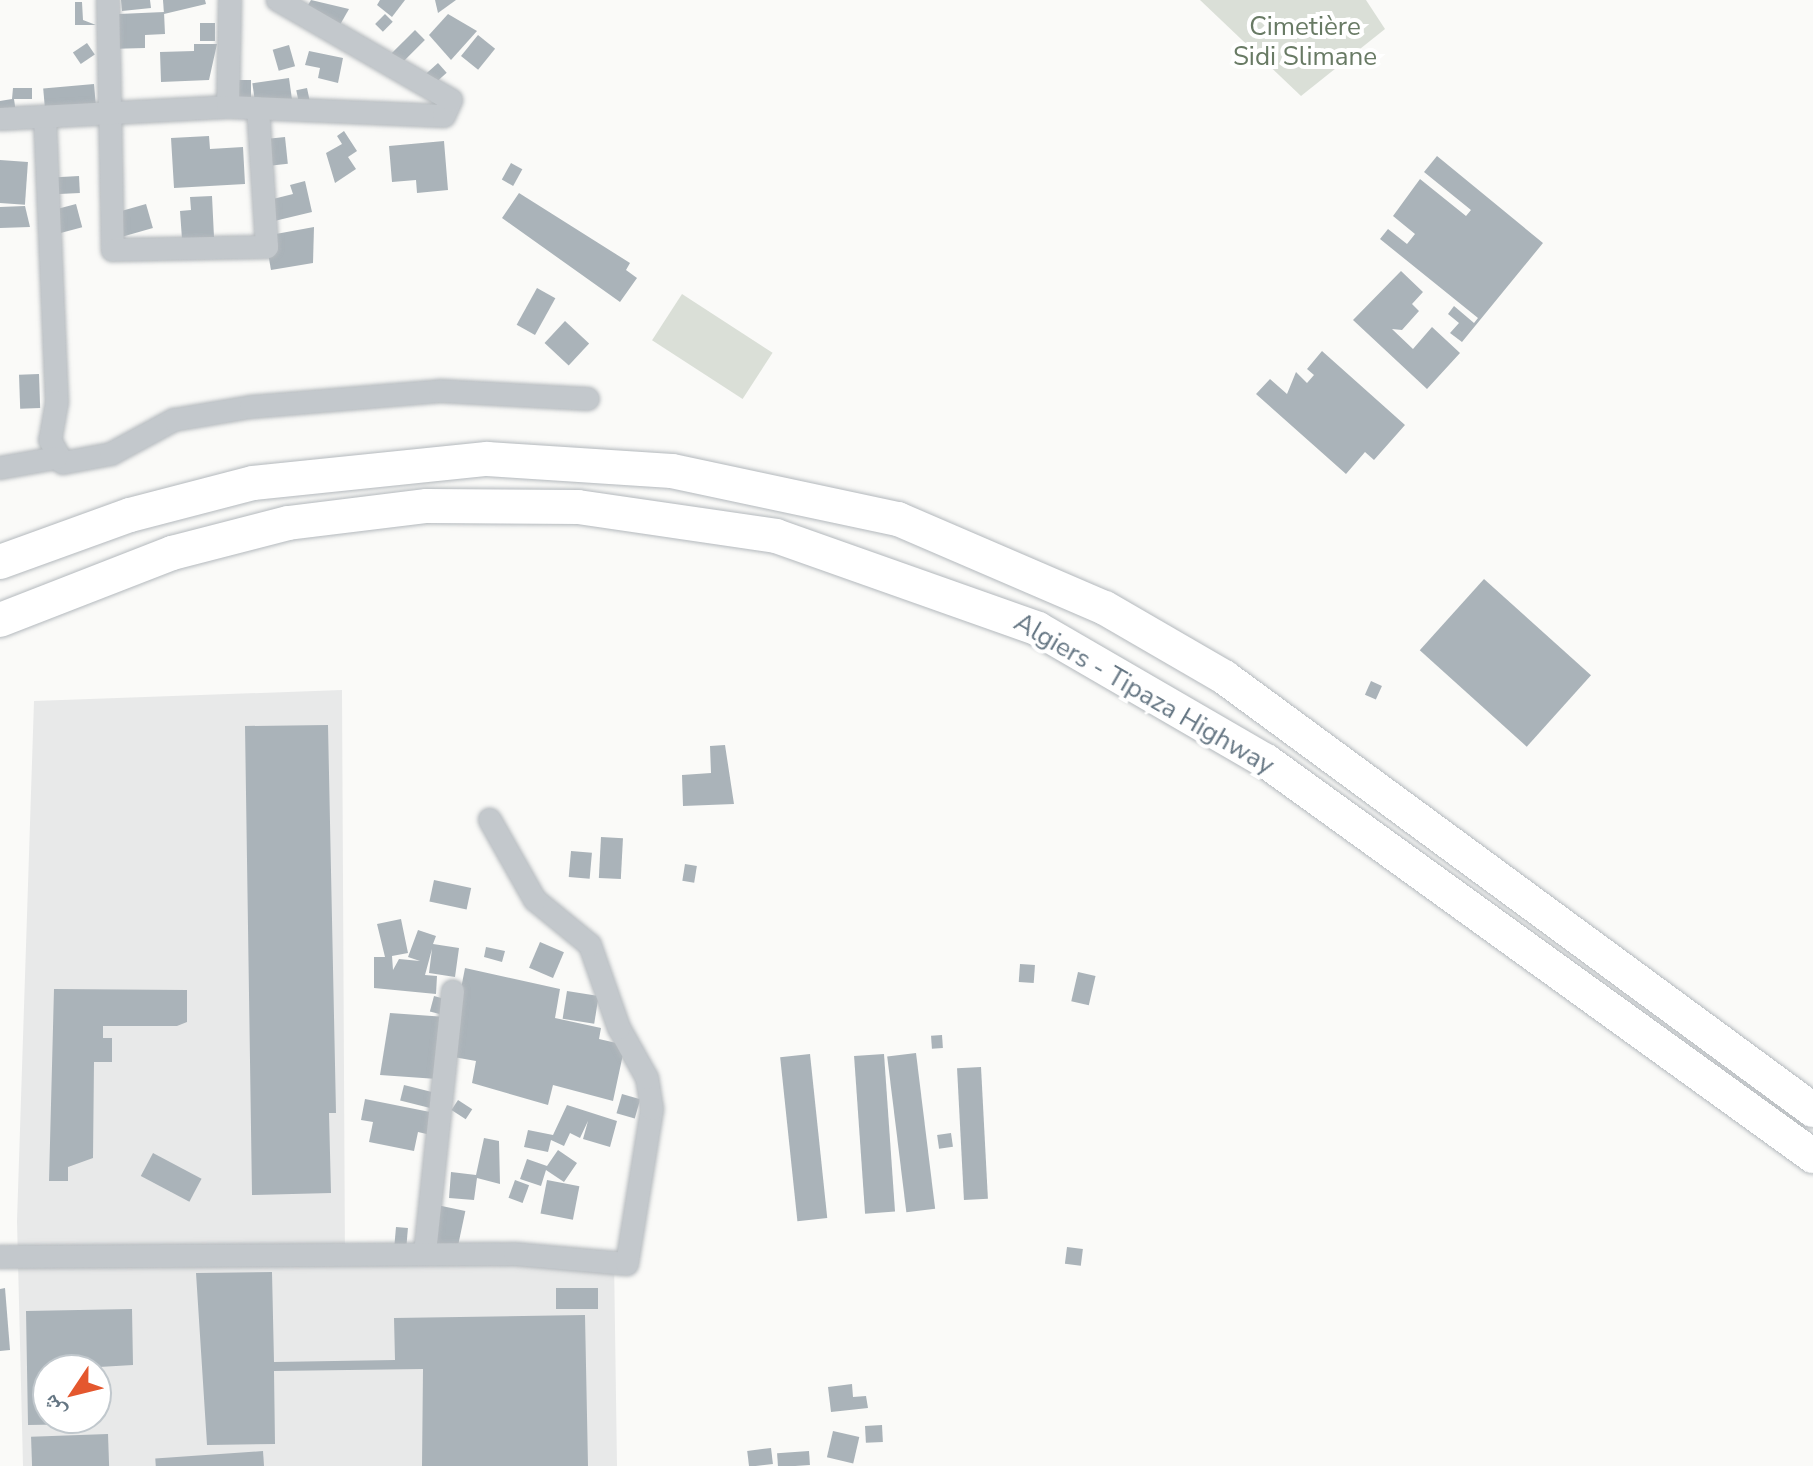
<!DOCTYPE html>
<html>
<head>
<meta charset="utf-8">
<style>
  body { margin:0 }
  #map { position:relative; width:1813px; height:1466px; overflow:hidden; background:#fafaf8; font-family:"Nunito Sans","Noto Naskh Arabic",sans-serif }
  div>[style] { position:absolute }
  .built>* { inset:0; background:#e8e9e9 }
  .green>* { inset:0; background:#dadfd7; transform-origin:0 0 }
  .building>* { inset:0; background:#aab3b9; transform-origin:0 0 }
  .roads { filter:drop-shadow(0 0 2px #b4b9bd) drop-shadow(0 0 2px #b4b9bd) }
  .minor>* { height:22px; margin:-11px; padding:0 11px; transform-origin:11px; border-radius:11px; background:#c3c8cc }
  .highway>* { height:34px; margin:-17px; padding:0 17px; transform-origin:17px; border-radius:17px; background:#fff }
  span { translate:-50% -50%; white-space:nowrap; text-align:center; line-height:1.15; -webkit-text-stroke:8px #fff; paint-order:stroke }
  .park-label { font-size:26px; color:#687a64 }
  .street-label { font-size:26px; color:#657683 }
  .north { position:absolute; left:32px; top:1354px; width:80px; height:80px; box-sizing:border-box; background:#fff; border:2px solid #c1c8cd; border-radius:50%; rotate:235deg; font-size:22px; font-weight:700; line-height:32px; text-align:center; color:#657683 }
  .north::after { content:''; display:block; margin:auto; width:28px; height:36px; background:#e4572e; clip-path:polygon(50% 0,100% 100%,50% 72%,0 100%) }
</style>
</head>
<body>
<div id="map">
  <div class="built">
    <div style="clip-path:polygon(evenodd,342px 690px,345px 1262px,614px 1258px,617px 1466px,23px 1466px,17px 1221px,34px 701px,342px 690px,48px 1370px,96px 1370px,96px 1418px,48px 1418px,48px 1370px)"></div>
  </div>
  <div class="green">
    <div style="clip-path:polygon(1200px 0,1366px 0,1385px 29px,1301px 96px)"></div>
    <div style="left:682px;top:294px;width:108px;height:55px;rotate:33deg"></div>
  </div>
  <div class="building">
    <div style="clip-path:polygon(121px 0,150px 0,151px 8px,122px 11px)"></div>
    <div style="clip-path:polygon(163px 0,205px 0,206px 4px,164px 14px)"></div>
    <div style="clip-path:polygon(311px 0,349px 9px,333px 37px,300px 19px)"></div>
    <div style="clip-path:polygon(380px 0,405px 0,392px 17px,377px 5px)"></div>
    <div style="clip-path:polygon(435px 0,456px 0,438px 13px)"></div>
    <div style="clip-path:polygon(75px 2px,82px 2px,83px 20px,96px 25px,75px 25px)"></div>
    <div style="clip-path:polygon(164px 12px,165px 34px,145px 35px,145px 48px,108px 49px,119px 14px)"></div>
    <div style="left:385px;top:14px;width:11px;height:14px;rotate:45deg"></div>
    <div style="clip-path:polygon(448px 14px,477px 31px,451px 60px,429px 35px)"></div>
    <div style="left:200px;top:23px;width:15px;height:18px"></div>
    <div style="left:415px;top:30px;width:14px;height:39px;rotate:45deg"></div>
    <div style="left:478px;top:35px;width:22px;height:27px;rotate:39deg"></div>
    <div style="left:87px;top:43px;width:14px;height:17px;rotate:56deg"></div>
    <div style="clip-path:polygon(194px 44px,217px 44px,209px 80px,161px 82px,160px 52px,194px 51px)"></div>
    <div style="left:289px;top:45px;width:22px;height:17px;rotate:74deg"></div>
    <div style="clip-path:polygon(309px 51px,343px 58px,338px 83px,318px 78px,320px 68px,305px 65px)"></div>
    <div style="left:438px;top:63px;width:13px;height:27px;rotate:48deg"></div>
    <div style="left:289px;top:78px;width:34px;height:37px;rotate:82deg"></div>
    <div style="left:231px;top:80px;width:20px;height:38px"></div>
    <div style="left:94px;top:84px;width:37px;height:51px;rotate:85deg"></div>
    <div style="clip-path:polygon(13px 88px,32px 88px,32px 99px,14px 99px,17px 120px,0 122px,0 101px,12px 99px)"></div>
    <div style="left:307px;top:88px;width:14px;height:11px;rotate:78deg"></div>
    <div style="clip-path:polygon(344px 131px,357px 151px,348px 157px,356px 169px,335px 183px,326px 153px,342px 144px,337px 136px)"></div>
    <div style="clip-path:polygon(209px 136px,210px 149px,243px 147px,245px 184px,174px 188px,171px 138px)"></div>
    <div style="left:285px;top:137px;width:27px;height:36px;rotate:84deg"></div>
    <div style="clip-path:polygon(444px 141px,448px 190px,417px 193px,416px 180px,392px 182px,389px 146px)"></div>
    <div style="clip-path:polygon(1437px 156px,1543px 243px,1462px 342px,1450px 333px,1459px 323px,1448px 314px,1454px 306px,1474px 323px,1478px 318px,1380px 239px,1388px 229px,1407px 244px,1415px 234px,1393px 216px,1420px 179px,1466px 216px,1471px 210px,1424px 172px)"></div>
    <div style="left:0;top:160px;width:28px;height:43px;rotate:4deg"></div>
    <div style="left:511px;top:163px;width:13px;height:19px;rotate:29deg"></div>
    <div style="left:79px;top:176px;width:17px;height:36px;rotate:87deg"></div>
    <div style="clip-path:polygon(305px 181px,312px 212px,266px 223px,261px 202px,293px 194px,290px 185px)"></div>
    <div style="clip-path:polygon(519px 193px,630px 263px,626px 270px,637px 278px,620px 302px,502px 218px)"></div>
    <div style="clip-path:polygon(212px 196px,214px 237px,182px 239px,180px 211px,191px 210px,190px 197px)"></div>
    <div style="left:76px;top:204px;width:24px;height:39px;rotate:75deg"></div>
    <div style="left:146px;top:204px;width:25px;height:31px;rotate:74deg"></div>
    <div style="clip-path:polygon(25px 206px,30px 227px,0 228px,0 207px)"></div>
    <div style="clip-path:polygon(314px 227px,313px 263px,271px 270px,265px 236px)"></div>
    <div style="clip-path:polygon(1401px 271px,1423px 292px,1412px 304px,1419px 311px,1402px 330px,1392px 329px,1413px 349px,1432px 327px,1460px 353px,1427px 389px,1353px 320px)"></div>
    <div style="left:537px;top:288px;width:21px;height:42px;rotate:29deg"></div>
    <div style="left:565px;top:321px;width:33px;height:30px;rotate:43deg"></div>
    <div style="clip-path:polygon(1322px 351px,1405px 425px,1374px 460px,1365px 452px,1346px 474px,1256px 394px,1270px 379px,1287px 394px,1296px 372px,1307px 383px,1314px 375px,1307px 369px)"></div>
    <div style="left:39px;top:374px;width:34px;height:20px;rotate:88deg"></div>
    <div style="left:1484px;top:579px;width:144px;height:96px;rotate:42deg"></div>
    <div style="left:1371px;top:681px;width:12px;height:15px;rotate:24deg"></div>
    <div style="clip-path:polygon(328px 725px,336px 1113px,329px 1113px,331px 1193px,252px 1195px,245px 726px)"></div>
    <div style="clip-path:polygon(725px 745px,734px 804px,683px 806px,682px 775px,711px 773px,710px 746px)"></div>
    <div style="left:601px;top:837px;width:22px;height:41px;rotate:3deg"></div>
    <div style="left:571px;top:851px;width:21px;height:26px;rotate:5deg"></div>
    <div style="left:685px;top:864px;width:12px;height:17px;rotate:9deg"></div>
    <div style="left:434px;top:880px;width:38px;height:22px;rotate:12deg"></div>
    <div style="clip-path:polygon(401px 919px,408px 953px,392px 956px,393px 970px,399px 959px,420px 961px,408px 957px,418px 930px,436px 936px,433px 944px,459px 948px,455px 977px,429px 973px,432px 949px,425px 975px,437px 976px,436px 994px,374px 988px,374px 957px,385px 957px,377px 924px)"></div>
    <div style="left:540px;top:942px;width:26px;height:28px;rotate:23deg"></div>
    <div style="clip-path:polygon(486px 947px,505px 951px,502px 962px,484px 957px)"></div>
    <div style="left:1020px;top:964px;width:15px;height:18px;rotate:4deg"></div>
    <div style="clip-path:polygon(465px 968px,560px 989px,555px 1018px,601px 1028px,599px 1039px,625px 1045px,613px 1101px,553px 1085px,548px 1105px,472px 1083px,476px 1061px,448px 1056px)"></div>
    <div style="left:1078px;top:972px;width:18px;height:30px;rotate:13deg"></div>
    <div style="clip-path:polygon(54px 989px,187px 990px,187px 1022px,177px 1026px,103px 1026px,103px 1038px,112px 1038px,112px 1062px,94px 1062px,93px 1158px,68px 1167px,68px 1181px,49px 1181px)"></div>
    <div style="left:567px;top:991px;width:32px;height:28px;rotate:9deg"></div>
    <div style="left:434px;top:996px;width:16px;height:16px;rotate:15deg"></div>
    <div style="clip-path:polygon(390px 1013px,446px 1017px,437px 1079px,380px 1075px)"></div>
    <div style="left:942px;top:1035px;width:13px;height:11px;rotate:86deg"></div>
    <div style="left:916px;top:1053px;width:157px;height:29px;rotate:83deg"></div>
    <div style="left:810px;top:1054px;width:165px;height:30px;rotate:84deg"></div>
    <div style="left:884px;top:1054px;width:158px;height:30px;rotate:86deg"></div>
    <div style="left:981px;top:1067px;width:132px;height:24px;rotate:87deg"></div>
    <div style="left:404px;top:1085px;width:36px;height:16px;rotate:14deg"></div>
    <div style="left:622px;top:1094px;width:19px;height:20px;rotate:16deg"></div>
    <div style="clip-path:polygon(365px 1099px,435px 1113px,431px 1135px,418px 1132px,414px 1151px,369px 1142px,373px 1122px,361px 1120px)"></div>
    <div style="left:458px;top:1100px;width:17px;height:12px;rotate:33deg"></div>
    <div style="clip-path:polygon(567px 1105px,617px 1121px,610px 1147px,583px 1139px,588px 1121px,580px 1138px,570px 1133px,564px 1146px,551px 1140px,548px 1152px,524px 1147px,528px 1130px,553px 1135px)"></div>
    <div style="left:951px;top:1133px;width:14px;height:14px;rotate:82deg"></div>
    <div style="clip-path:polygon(484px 1138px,499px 1141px,500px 1184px,477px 1178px,474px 1200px,449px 1198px,451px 1172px,476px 1175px)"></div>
    <div style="clip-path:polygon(558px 1150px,577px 1163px,564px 1182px,546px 1170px,541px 1186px,520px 1179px,527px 1159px,547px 1166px)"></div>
    <div style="left:153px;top:1153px;width:55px;height:26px;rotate:28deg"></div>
    <div style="left:515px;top:1180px;width:15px;height:19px;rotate:20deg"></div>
    <div style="left:547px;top:1180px;width:33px;height:34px;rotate:11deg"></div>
    <div style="left:437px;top:1205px;width:29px;height:41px;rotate:12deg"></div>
    <div style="left:396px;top:1227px;width:12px;height:19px;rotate:5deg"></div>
    <div style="left:1067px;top:1247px;width:16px;height:17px;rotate:7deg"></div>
    <div style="clip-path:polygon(272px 1272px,274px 1362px,395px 1360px,394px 1318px,585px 1315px,588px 1466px,422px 1466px,423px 1369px,274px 1371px,275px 1444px,207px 1445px,196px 1273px)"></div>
    <div style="clip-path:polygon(5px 1288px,10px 1350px,0 1351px,0 1289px)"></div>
    <div style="left:556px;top:1288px;width:42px;height:21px"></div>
    <div style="clip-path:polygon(132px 1309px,133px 1365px,48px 1370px,48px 1418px,87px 1418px,87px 1424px,28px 1425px,26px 1311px)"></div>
    <div style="clip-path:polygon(852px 1384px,853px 1397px,866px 1396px,868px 1408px,831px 1412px,828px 1387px)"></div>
    <div style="left:882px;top:1425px;width:17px;height:17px;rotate:87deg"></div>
    <div style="left:833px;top:1431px;width:27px;height:27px;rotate:13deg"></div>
    <div style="left:108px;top:1434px;width:32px;height:77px;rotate:88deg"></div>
    <div style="left:771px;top:1448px;width:16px;height:24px;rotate:83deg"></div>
    <div style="left:263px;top:1451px;width:15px;height:108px;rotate:86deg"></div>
    <div style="left:809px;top:1451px;width:14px;height:32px;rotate:86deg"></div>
  </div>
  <div class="roads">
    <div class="minor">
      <div style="left:108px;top:0;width:250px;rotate:88.9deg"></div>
      <div style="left:113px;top:250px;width:154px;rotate:-1.1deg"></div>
      <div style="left:267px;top:247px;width:139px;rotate:-93.7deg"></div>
      <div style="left:228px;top:107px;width:107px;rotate:-88.9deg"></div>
      <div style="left:45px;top:117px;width:285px;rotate:87.6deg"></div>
      <div style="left:57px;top:402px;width:39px;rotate:100deg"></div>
      <div style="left:50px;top:440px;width:26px;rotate:61deg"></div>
      <div style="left:63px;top:463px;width:49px;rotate:-10.6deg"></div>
      <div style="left:111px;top:454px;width:72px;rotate:-28.4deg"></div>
      <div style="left:174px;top:420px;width:78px;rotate:-9.6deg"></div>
      <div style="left:251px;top:407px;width:190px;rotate:-4.8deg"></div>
      <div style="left:440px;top:391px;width:148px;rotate:3.1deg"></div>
      <div style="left:0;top:119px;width:228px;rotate:-3deg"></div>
      <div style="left:228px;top:107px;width:216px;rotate:2.4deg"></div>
      <div style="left:444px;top:116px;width:17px;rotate:-66deg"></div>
      <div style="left:451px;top:100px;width:200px;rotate:-150deg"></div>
      <div style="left:0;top:468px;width:57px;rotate:-10.1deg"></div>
      <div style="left:425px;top:1253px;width:263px;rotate:-83.9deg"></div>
      <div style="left:0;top:1257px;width:515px;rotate:-0.33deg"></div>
      <div style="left:515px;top:1254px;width:112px;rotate:5.1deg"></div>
      <div style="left:627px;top:1264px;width:157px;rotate:-80.8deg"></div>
      <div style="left:652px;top:1109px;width:31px;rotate:-99deg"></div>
      <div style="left:647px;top:1078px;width:57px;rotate:-119.2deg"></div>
      <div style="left:619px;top:1028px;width:88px;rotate:-109.3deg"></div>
      <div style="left:590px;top:945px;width:71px;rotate:-140.7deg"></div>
      <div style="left:535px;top:900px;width:92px;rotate:-119.4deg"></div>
    </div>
    <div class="highway">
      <div style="left:0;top:562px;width:138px;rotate:-19.9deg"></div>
      <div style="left:130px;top:515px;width:127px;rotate:-14.6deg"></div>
      <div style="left:253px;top:483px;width:235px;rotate:-5.9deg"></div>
      <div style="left:487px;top:459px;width:185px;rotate:3.7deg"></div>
      <div style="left:672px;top:471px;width:231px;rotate:12deg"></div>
      <div style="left:898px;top:519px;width:225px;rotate:23.3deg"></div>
      <div style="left:1105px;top:608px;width:138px;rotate:30.1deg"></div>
      <div style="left:1224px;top:677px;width:731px;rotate:36.32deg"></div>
      <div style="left:0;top:620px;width:185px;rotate:-21.3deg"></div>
      <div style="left:172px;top:553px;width:120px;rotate:-14.5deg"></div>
      <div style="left:288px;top:523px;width:140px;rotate:-7deg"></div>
      <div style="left:427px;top:506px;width:151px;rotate:0.4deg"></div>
      <div style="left:578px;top:507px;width:200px;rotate:8.3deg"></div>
      <div style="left:776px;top:536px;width:278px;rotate:19.5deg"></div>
      <div style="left:1038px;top:629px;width:263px;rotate:30.1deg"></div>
      <div style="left:1266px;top:761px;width:675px;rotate:35.83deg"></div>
    </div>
  </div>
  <div class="park-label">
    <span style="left:1305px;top:42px">Cimetière<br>Sidi Slimane</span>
  </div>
  <div class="street-label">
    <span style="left:1144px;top:694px;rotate:30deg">Algiers - Tipaza Highway</span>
  </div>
  <div class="north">ش</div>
</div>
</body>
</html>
